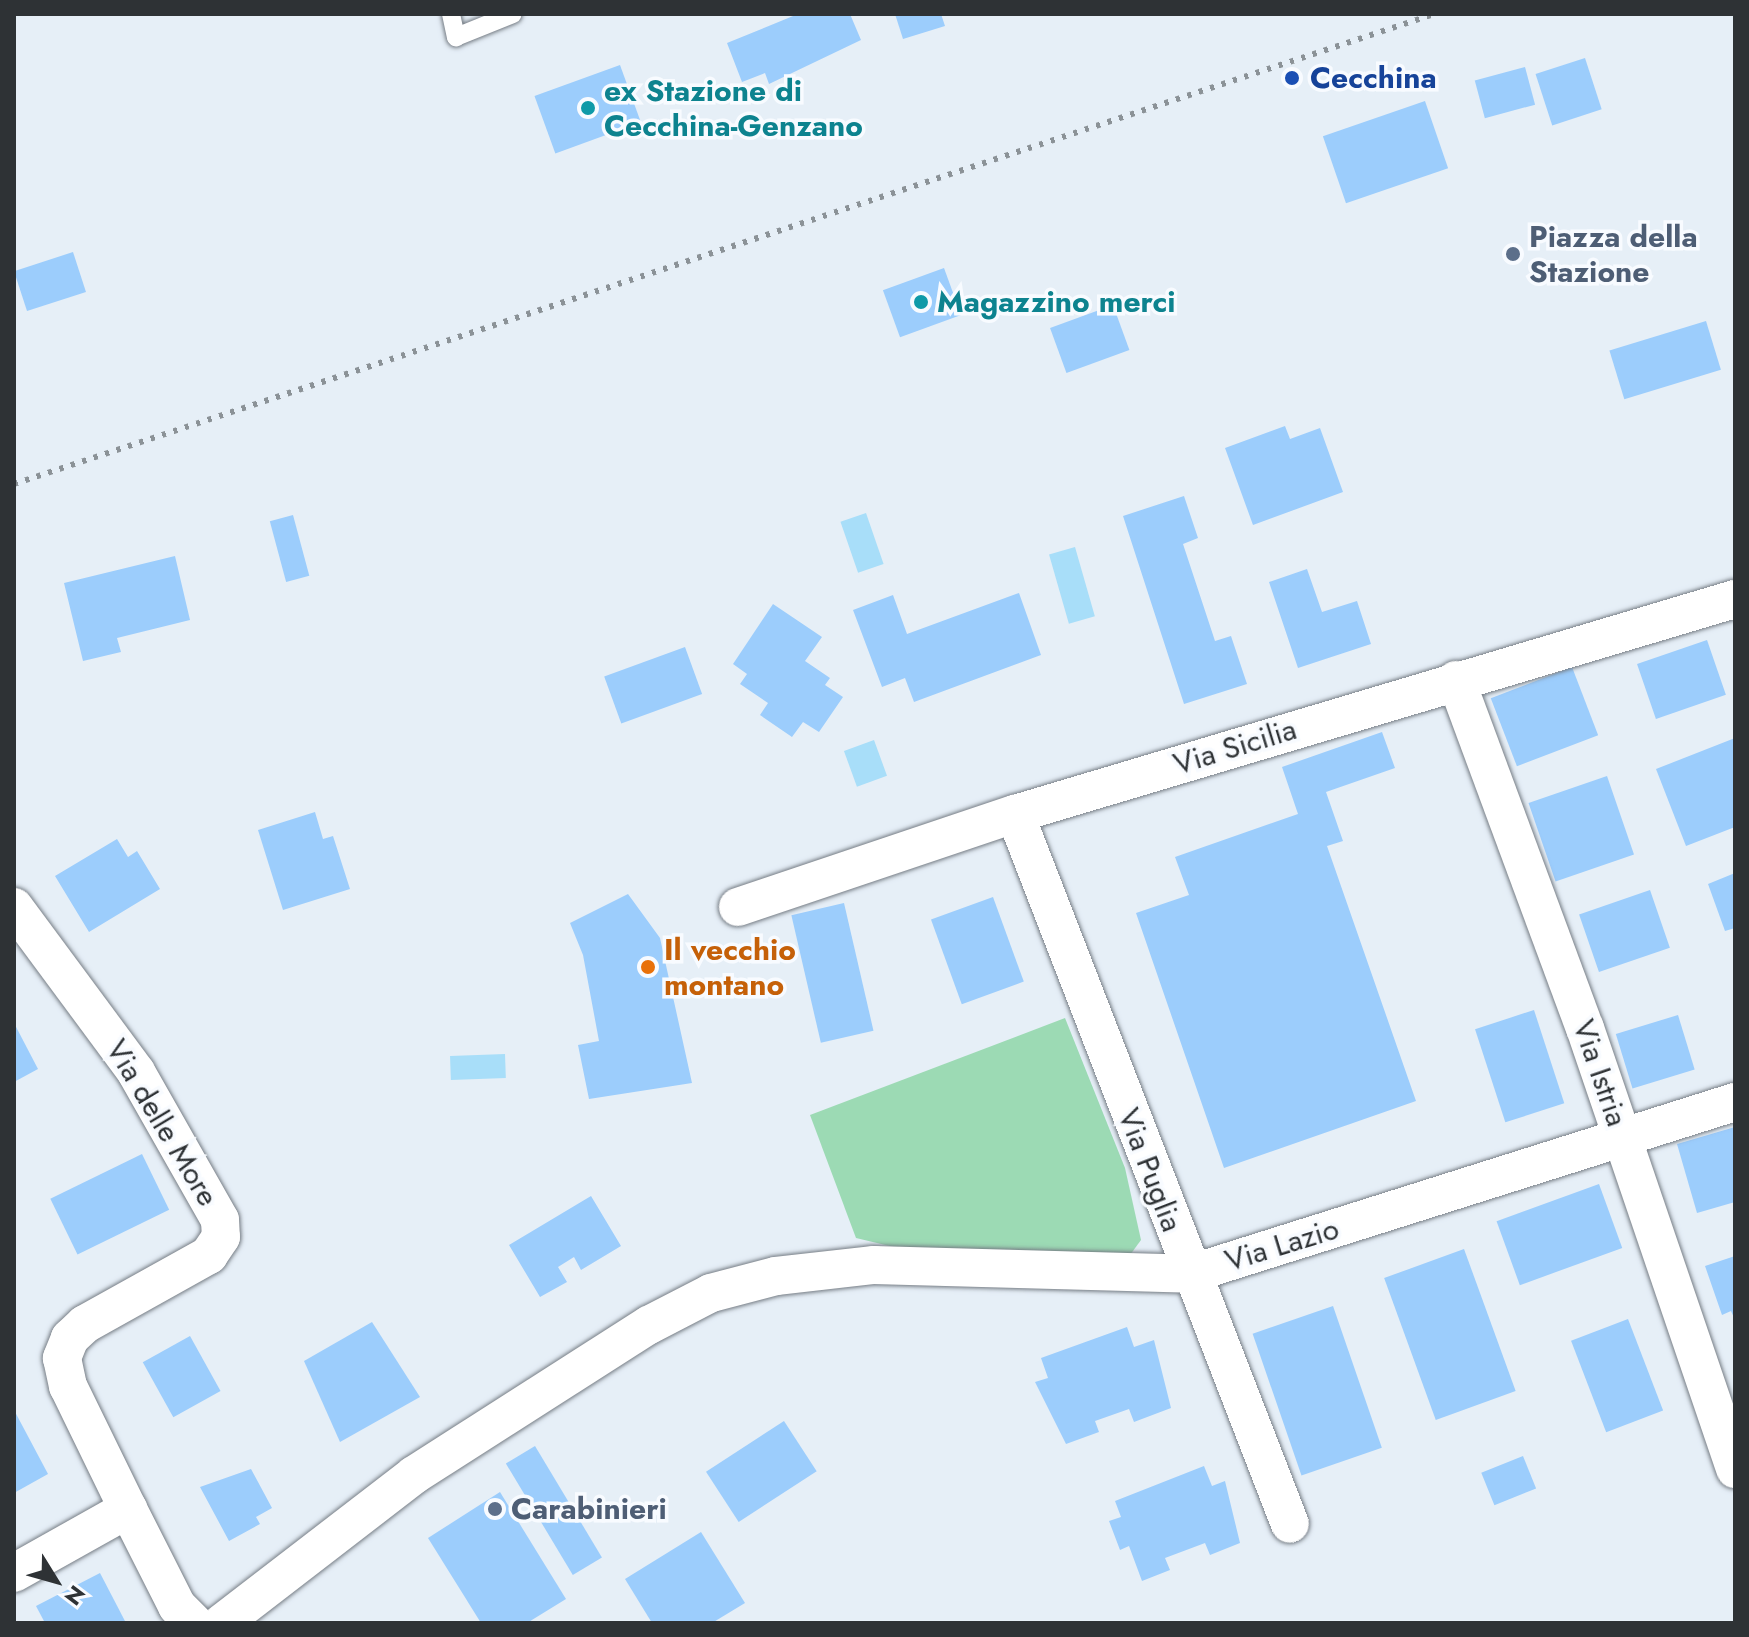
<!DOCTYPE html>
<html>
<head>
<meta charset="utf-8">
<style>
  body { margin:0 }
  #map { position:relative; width:1749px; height:1637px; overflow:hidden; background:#e6eff7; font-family:Jost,sans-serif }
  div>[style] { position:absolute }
  .green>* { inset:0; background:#9cdab4 }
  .water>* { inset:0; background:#a8def9; transform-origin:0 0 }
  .building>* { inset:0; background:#9ccdfc; transform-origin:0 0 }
  .roads { filter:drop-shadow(0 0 2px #767d85) drop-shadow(0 0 2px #767d85) }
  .lane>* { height:18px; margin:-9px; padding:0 9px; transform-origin:9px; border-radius:9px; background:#fff }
  .street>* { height:38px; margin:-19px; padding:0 19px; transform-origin:19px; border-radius:19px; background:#fff }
  .rail>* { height:6px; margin-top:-3px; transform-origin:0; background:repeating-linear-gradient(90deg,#8b9297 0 4px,transparent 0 12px) }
  .dots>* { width:22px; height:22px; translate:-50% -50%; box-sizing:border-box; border:4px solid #f8fbff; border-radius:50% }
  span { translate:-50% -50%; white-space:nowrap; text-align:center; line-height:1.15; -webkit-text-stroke:7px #f8fbff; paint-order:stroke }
  .transit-label { font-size:30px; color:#164399; font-weight:700 }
  .left { translate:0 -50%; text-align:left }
  .culture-label { font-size:30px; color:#0d838f; font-weight:700 }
  .service-label { font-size:30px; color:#4e5e75; font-weight:700 }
  .street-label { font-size:30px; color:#2e3235 }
  .food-label { font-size:30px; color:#c56008; font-weight:700 }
  .frame { position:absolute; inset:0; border:16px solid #2e3235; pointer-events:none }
  .north { position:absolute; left:16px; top:1541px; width:80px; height:80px; -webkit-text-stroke:6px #f8fbff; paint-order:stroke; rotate:127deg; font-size:22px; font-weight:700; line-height:32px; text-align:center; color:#2e3235 }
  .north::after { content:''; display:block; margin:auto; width:28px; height:36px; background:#2e3235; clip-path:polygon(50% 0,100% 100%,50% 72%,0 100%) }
</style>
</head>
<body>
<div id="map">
  <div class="green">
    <div style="clip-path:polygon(1065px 1018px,1125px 1168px,1141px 1240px,1130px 1255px,898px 1248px,856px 1238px,810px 1115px)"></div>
  </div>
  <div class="water">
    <div style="left:866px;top:513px;width:54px;height:27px;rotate:71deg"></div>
    <div style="left:1075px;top:547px;width:72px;height:27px;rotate:74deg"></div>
    <div style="left:874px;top:740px;width:38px;height:32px;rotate:70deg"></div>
    <div style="left:505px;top:1054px;width:24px;height:55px;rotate:88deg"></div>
  </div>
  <div class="building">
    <div style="clip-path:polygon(798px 14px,850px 14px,861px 40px,769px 84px,765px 73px,742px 82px,727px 43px)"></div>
    <div style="clip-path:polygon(895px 14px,941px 14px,945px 26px,903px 39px)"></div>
    <div style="left:1585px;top:58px;width:54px;height:52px;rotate:72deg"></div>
    <div style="left:620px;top:65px;width:61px;height:91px;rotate:70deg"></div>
    <div style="left:1525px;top:67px;width:39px;height:52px;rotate:75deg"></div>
    <div style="left:1425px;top:101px;width:71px;height:108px;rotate:71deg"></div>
    <div style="left:73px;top:252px;width:42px;height:62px;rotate:72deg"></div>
    <div style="left:944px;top:268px;width:50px;height:65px;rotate:70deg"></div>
    <div style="left:1113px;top:305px;width:48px;height:67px;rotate:70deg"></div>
    <div style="left:1706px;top:321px;width:51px;height:101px;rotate:73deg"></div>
    <div style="clip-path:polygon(1285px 426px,1290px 439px,1320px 428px,1343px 492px,1253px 525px,1225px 448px)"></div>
    <div style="clip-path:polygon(1184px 496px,1198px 538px,1183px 544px,1215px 641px,1231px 636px,1247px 684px,1184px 704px,1123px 516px)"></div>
    <div style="left:293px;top:515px;width:63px;height:24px;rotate:75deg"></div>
    <div style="clip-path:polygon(175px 556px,190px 620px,117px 638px,121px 652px,83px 661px,64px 583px)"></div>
    <div style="clip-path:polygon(1307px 569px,1322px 612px,1357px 601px,1371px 644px,1298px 668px,1269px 582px)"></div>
    <div style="clip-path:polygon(1019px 593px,1041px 655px,914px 702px,905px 678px,882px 687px,853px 610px,893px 595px,907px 634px)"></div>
    <div style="clip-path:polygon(773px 604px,822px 637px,805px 661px,830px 678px,825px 685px,843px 697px,819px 732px,803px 722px,792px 737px,760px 715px,768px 703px,740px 684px,747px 674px,733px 664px)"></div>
    <div style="left:1707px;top:640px;width:58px;height:74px;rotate:71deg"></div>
    <div style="left:685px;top:647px;width:50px;height:86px;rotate:70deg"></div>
    <div style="left:1572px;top:667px;width:73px;height:87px;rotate:69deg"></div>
    <div style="clip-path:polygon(1382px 732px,1395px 768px,1326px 792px,1343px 841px,1327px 846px,1416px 1101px,1224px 1168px,1136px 913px,1189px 895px,1175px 857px,1298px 814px,1282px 767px)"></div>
    <div style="clip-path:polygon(1735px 738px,1735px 827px,1686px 846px,1656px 769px)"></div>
    <div style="left:1607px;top:776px;width:83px;height:83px;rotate:71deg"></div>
    <div style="clip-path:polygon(315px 812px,323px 839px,333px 836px,350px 889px,283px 910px,258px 830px)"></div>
    <div style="clip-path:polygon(117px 839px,128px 857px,137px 851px,160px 889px,89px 932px,55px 876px)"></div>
    <div style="clip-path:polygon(1735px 873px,1735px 928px,1725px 931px,1708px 884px)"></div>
    <div style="left:1650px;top:890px;width:61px;height:75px;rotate:71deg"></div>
    <div style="clip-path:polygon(628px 894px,660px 938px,692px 1083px,589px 1099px,578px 1045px,599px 1041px,583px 955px,570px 923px)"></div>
    <div style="left:993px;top:897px;width:90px;height:66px;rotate:70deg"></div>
    <div style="left:844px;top:903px;width:131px;height:54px;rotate:77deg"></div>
    <div style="left:1534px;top:1010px;width:98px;height:62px;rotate:72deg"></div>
    <div style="left:1678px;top:1015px;width:57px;height:65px;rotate:73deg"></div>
    <div style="clip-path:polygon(14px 1023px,38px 1069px,14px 1082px)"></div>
    <div style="clip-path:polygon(1735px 1127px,1735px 1202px,1697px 1213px,1677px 1144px)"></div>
    <div style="left:142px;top:1154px;width:62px;height:102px;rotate:64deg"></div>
    <div style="left:1599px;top:1184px;width:68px;height:109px;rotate:70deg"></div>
    <div style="clip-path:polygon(591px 1196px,621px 1246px,581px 1270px,574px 1257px,558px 1267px,567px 1282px,540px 1297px,509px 1245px)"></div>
    <div style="left:1464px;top:1249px;width:151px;height:85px;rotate:70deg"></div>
    <div style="clip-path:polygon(1735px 1256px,1735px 1320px,1731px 1311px,1722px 1315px,1705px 1266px)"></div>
    <div style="left:1333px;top:1306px;width:150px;height:85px;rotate:71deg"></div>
    <div style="left:1628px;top:1319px;width:98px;height:61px;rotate:69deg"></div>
    <div style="clip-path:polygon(372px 1322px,420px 1397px,340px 1442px,304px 1361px)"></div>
    <div style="clip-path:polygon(1127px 1327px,1134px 1347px,1154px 1340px,1171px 1408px,1134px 1422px,1129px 1409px,1095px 1421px,1099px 1432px,1066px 1444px,1035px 1382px,1048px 1378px,1041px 1358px)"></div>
    <div style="left:190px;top:1336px;width:63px;height:54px;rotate:61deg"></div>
    <div style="clip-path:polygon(14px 1410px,48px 1474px,14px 1493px)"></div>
    <div style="left:784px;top:1421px;width:60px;height:93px;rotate:57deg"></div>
    <div style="left:535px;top:1446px;width:130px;height:34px;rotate:59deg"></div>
    <div style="left:1523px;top:1456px;width:35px;height:45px;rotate:68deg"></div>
    <div style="clip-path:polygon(1204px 1466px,1212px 1486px,1225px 1481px,1240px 1543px,1210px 1555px,1205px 1543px,1165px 1558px,1170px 1570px,1142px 1581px,1129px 1546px,1120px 1550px,1109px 1521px,1121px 1517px,1115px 1501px)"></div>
    <div style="clip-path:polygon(251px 1469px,272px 1508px,256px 1517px,260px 1524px,229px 1541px,200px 1487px)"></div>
    <div style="clip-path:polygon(500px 1492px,566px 1599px,527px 1623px,481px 1623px,428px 1538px)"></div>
    <div style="clip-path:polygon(701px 1532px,745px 1603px,712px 1623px,652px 1623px,625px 1579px)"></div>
    <div style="clip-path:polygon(100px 1573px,126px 1623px,45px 1623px,36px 1606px)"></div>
  </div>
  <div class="roads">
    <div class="lane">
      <div style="left:451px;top:14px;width:24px;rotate:78deg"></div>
      <div style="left:456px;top:37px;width:61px;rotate:-22deg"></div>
    </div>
    <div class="street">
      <div style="left:1456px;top:680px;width:371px;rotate:69.7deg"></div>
      <div style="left:1585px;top:1028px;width:466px;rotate:71.2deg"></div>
      <div style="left:1015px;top:814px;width:761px;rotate:68.83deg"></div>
      <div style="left:14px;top:907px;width:205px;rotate:53.5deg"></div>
      <div style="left:136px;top:1072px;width:170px;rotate:60.4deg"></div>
      <div style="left:220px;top:1220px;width:17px;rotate:87deg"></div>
      <div style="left:221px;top:1237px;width:22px;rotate:124deg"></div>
      <div style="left:209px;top:1255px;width:142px;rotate:150.9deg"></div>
      <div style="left:85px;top:1324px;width:21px;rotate:137deg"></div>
      <div style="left:70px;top:1338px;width:22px;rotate:112deg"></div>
      <div style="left:62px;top:1358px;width:29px;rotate:78deg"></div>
      <div style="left:68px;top:1386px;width:137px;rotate:64deg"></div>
      <div style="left:128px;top:1509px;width:109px;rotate:63.2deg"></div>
      <div style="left:177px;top:1606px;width:24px;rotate:45deg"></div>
      <div style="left:738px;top:907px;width:292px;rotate:-18.6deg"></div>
      <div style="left:1015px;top:814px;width:751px;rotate:-16.63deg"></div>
      <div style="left:14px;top:1573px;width:131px;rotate:-29.3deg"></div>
      <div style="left:222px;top:1623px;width:242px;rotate:-37.6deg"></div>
      <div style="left:414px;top:1475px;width:279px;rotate:-32.6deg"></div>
      <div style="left:649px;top:1325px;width:70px;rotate:-27.3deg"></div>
      <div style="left:711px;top:1293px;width:67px;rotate:-14.7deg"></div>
      <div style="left:776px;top:1276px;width:99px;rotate:-6.4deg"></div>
      <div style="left:874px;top:1265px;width:316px;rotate:1.6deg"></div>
      <div style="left:1190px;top:1274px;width:571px;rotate:-17.52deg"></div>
    </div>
  </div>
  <div class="rail">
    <div style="left:14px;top:484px;width:1496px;rotate:-18.31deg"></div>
  </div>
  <div class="dots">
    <div style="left:1292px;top:78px;background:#1a4fb4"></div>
    <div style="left:588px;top:108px;background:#0f9aa8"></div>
    <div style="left:1513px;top:254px;background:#5c6f8a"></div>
    <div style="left:921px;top:302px;background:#0f9aa8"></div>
    <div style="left:648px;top:967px;background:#e8710a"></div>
    <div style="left:495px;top:1509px;background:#5c6f8a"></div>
  </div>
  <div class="transit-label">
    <span class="left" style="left:1310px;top:78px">Cecchina</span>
  </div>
  <div class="culture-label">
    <span class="left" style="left:604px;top:108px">ex Stazione di<br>Cecchina-Genzano</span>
    <span class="left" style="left:937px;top:302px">Magazzino merci</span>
  </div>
  <div class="service-label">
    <span class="left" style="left:1529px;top:254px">Piazza della<br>Stazione</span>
    <span class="left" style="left:511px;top:1509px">Carabinieri</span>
  </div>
  <div class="street-label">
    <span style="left:1235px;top:747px;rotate:-17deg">Via Sicilia</span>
    <span style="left:1600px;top:1073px;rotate:71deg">Via Istria</span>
    <span style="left:162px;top:1123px;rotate:59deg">Via delle More</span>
    <span style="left:1150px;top:1170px;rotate:69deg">Via Puglia</span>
    <span style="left:1282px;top:1245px;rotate:-17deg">Via Lazio</span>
  </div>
  <div class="food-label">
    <span class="left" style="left:664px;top:967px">Il vecchio<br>montano</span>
  </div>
  <div class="frame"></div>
  <div class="north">N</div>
</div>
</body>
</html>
